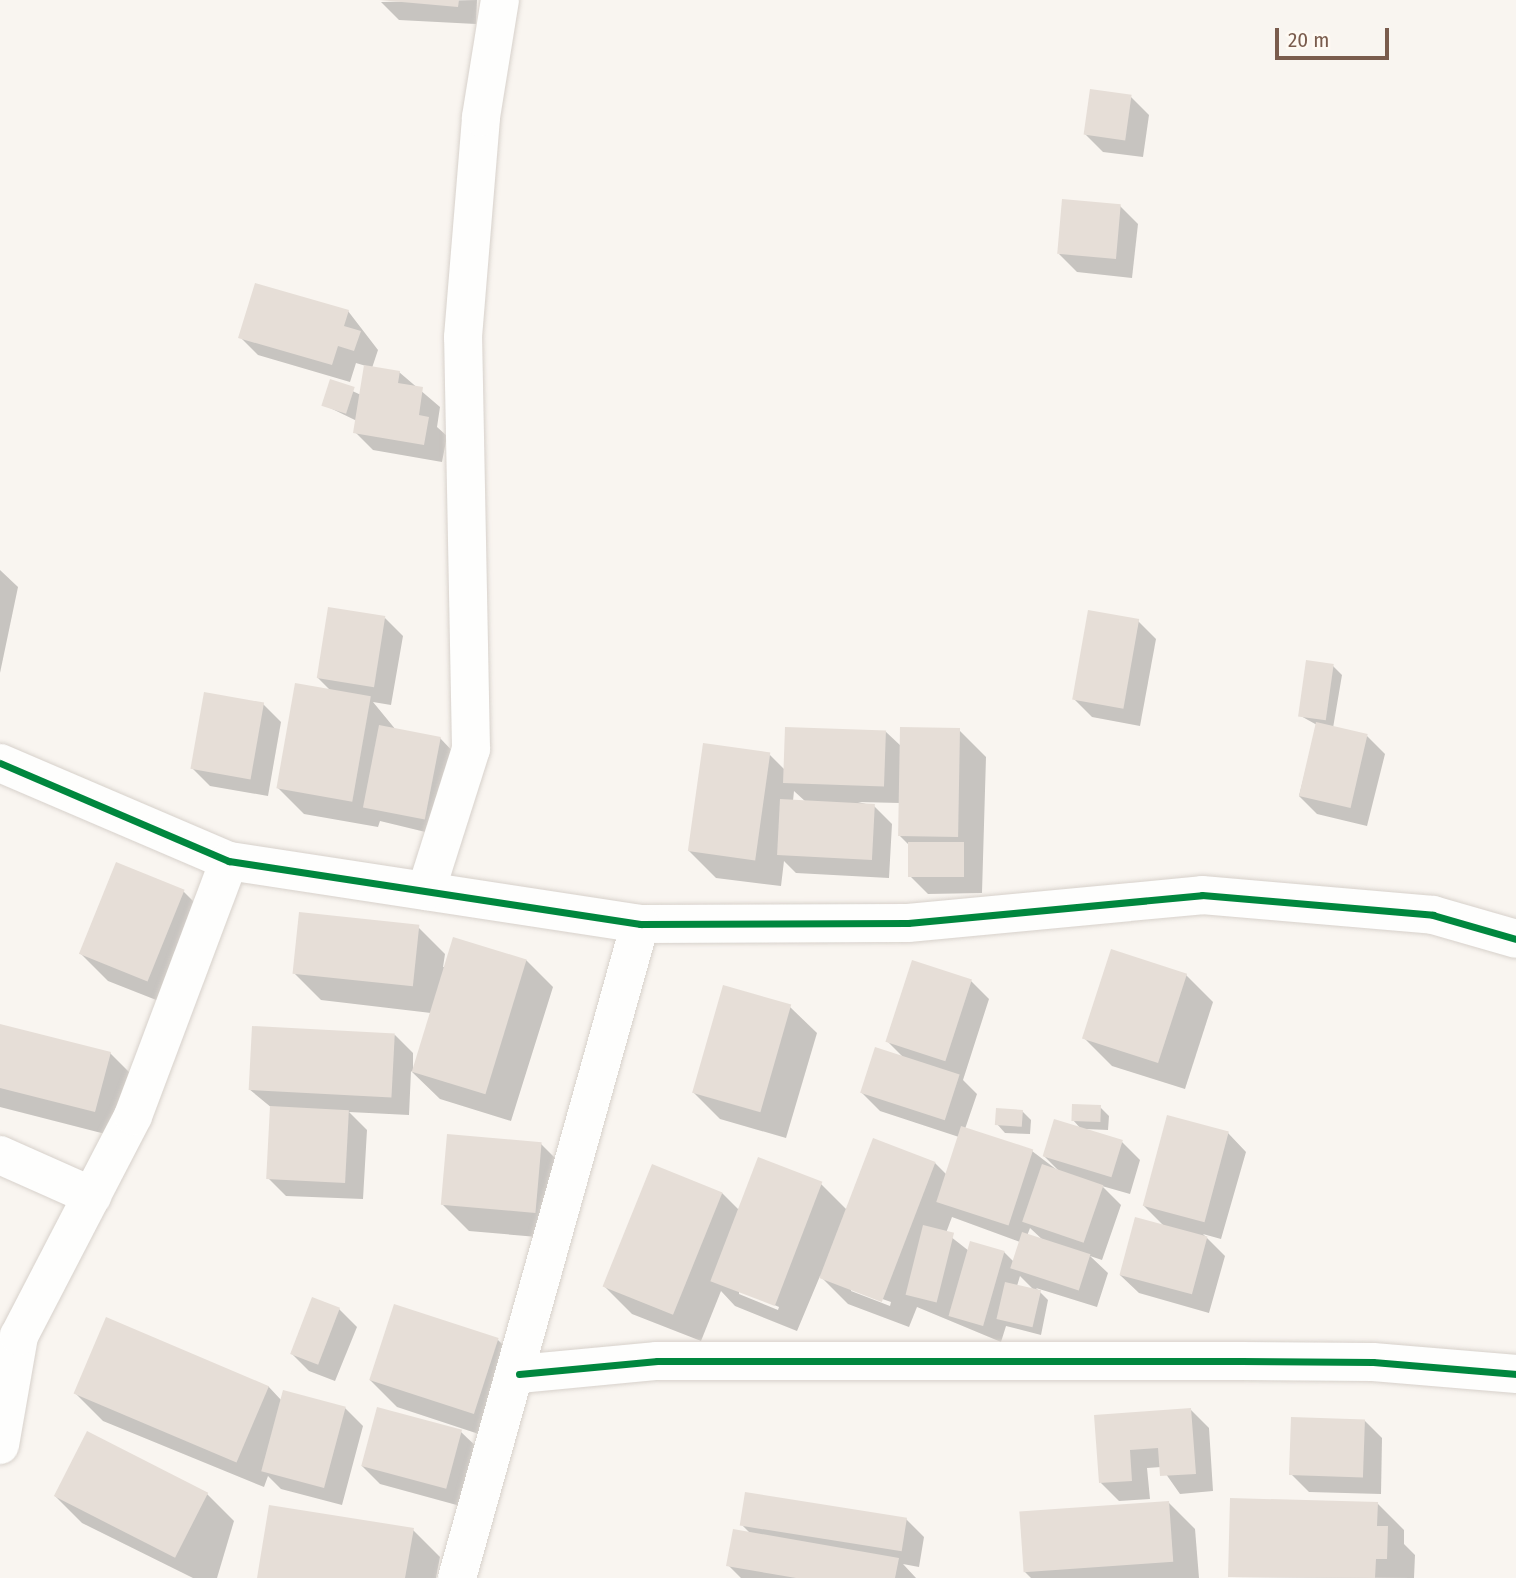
<!DOCTYPE html>
<html>
<head>
<meta charset="utf-8">
<style>
  body { margin:0 }
  #map { position:relative; width:1516px; height:1578px; overflow:hidden; background:#f9f5f0; font-family:"Fira Sans Condensed",sans-serif }
  div>[style] { position:absolute }
  .shadow>* { inset:0; background:#0003 }
  .building>* { inset:0; background:#e6ded7; transform-origin:0 0 }
  .roads { filter:drop-shadow(0 0 2px #d7d1cb) drop-shadow(0 0 2px #d7d1cb) }
  .minor>* { height:38px; margin:-19px; padding:0 19px; transform-origin:19px; border-radius:19px; background:#fefefd }
  .cycleway>* { height:7px; margin:-3.5px; padding:0 3.5px; transform-origin:3.5px; border-radius:3.5px; background:#00873e }
  span { translate:-50% -50%; white-space:nowrap; text-align:center; line-height:1.15; -webkit-text-stroke:5px #fffaf3; paint-order:stroke }
  .scale { position:absolute; left:1275px; top:28px; width:114px; height:32px; box-sizing:border-box; border:4px solid #7a5c4d; border-top:0; padding-left:9px; font-size:21px; line-height:24px; white-space:nowrap; color:#7a5c4d; -webkit-text-stroke:5px #fffaf3; paint-order:stroke }
</style>
</head>
<body>
<div id="map">
  <div class="shadow">
    <div style="clip-path:polygon(477px 0,476px 24px,399px 20px,381px 2px)"></div>
    <div style="clip-path:polygon(1131px 97px,1149px 115px,1143px 157px,1103px 152px,1085px 134px)"></div>
    <div style="clip-path:polygon(1120px 206px,1138px 224px,1132px 278px,1077px 272px,1059px 254px)"></div>
    <div style="clip-path:polygon(348px 311px,378px 350px,372px 368px,399px 372px,440px 407px,437px 427px,447px 436px,442px 462px,373px 450px,355px 432px,357px 421px,324px 405px,331px 381px,361px 395px,366px 366px,356px 363px,350px 382px,258px 355px,240px 337px)"></div>
    <div style="clip-path:polygon(0 570px,18px 587px,0 673px)"></div>
    <div style="clip-path:polygon(385px 618px,403px 636px,391px 705px,373px 702px,396px 730px,440px 738px,458px 757px,442px 836px,380px 821px,378px 827px,304px 814px,277px 787px,332px 692px,318px 678px)"></div>
    <div style="clip-path:polygon(1138px 621px,1156px 639px,1140px 726px,1092px 717px,1074px 699px)"></div>
    <div style="clip-path:polygon(1333px 666px,1342px 675px,1333px 728px,1367px 736px,1385px 754px,1367px 826px,1317px 814px,1299px 796px,1317px 725px,1299px 715px)"></div>
    <div style="clip-path:polygon(263px 704px,281px 722px,268px 796px,210px 786px,192px 768px)"></div>
    <div style="clip-path:polygon(evenodd,959px 730px,986px 757px,982px 893px,928px 894px,910px 876px,910px 846px,899px 835px,900px 803px,858px 802px,874px 806px,892px 824px,889px 878px,796px 873px,784px 861px,781px 886px,716px 878px,689px 851px,769px 754px,786px 771px,885px 731px,902px 747px,959px 730px,794px 791px,806px 802px,793px 801px,794px 791px)"></div>
    <div style="clip-path:polygon(183px 891px,210px 918px,174px 1007px,108px 981px,81px 954px)"></div>
    <div style="clip-path:polygon(418px 927px,445px 954px,443px 967px,526px 960px,553px 987px,511px 1121px,440px 1099px,411px 1071px,409px 1115px,349px 1112px,367px 1130px,363px 1199px,286px 1196px,268px 1178px,272px 1108px,249px 1089px,395px 1035px,413px 1053px,413px 1071px,431px 1013px,321px 1000px,294px 973px)"></div>
    <div style="clip-path:polygon(1186px 975px,1213px 1002px,1185px 1089px,1112px 1066px,1085px 1039px)"></div>
    <div style="clip-path:polygon(evenodd,971px 981px,989px 999px,963px 1080px,977px 1094px,965px 1129px,1032px 1151px,1061px 1173px,1044px 1156px,1082px 1130px,1073px 1120px,1100px 1107px,1109px 1116px,1108px 1130px,1085px 1129px,1122px 1142px,1140px 1160px,1130px 1194px,1102px 1186px,1121px 1205px,1102px 1260px,1090px 1256px,1108px 1273px,1097px 1307px,1036px 1288px,1048px 1300px,1041px 1335px,1006px 1326px,1001px 1342px,917px 1307px,909px 1327px,848px 1304px,820px 1276px,797px 1331px,735px 1306px,721px 1291px,701px 1341px,632px 1314px,605px 1287px,722px 1193px,738px 1209px,821px 1184px,847px 1210px,935px 1163px,946px 1174px,959px 1137px,880px 1111px,862px 1093px,904px 1058px,887px 1041px,971px 981px,952px 1217px,1020px 1242px,1014px 1262px,1004px 1252px,969px 1251px,946px 1233px,952px 1217px,971px 981px,1030px 1228px,1044px 1241px,1027px 1236px,1030px 1228px,971px 981px,1020px 1276px,1034px 1290px,1017px 1286px,1020px 1276px,971px 981px,851px 1288px,891px 1302px,890px 1306px,851px 1291px,851px 1288px,971px 981px,739px 1290px,779px 1307px,778px 1310px,739px 1294px,739px 1290px)"></div>
    <div style="clip-path:polygon(790px 1007px,817px 1033px,786px 1138px,720px 1119px,693px 1092px)"></div>
    <div style="clip-path:polygon(0 1026px,110px 1053px,137px 1080px,121px 1138px,0 1107px)"></div>
    <div style="clip-path:polygon(1022px 1111px,1031px 1120px,1030px 1134px,1005px 1133px,997px 1124px)"></div>
    <div style="clip-path:polygon(1228px 1133px,1246px 1152px,1221px 1239px,1203px 1234px,1225px 1256px,1209px 1313px,1139px 1293px,1120px 1275px,1164px 1226px,1143px 1205px)"></div>
    <div style="clip-path:polygon(541px 1144px,568px 1171px,561px 1239px,469px 1231px,442px 1204px)"></div>
    <div style="clip-path:polygon(339px 1309px,357px 1327px,335px 1381px,309px 1371px,291px 1353px)"></div>
    <div style="clip-path:polygon(498px 1340px,525px 1367px,500px 1441px,397px 1407px,370px 1380px)"></div>
    <div style="clip-path:polygon(268px 1386px,282px 1401px,345px 1408px,363px 1426px,342px 1505px,281px 1489px,268px 1476px,264px 1487px,103px 1421px,76px 1394px)"></div>
    <div style="clip-path:polygon(1191px 1410px,1209px 1428px,1213px 1491px,1180px 1494px,1161px 1467px,1147px 1468px,1150px 1499px,1119px 1501px,1101px 1483px,1096px 1417px)"></div>
    <div style="clip-path:polygon(1364px 1420px,1382px 1438px,1381px 1494px,1309px 1492px,1291px 1474px)"></div>
    <div style="clip-path:polygon(461px 1432px,480px 1450px,464px 1507px,380px 1484px,362px 1466px)"></div>
    <div style="clip-path:polygon(207px 1494px,234px 1521px,217px 1578px,193px 1578px,82px 1523px,55px 1496px)"></div>
    <div style="clip-path:polygon(1168px 1502px,1195px 1529px,1199px 1578px,1031px 1578px,1025px 1572px)"></div>
    <div style="clip-path:polygon(1377px 1503px,1404px 1530px,1404px 1544px,1415px 1555px,1414px 1578px,1230px 1577px)"></div>
    <div style="clip-path:polygon(906px 1519px,924px 1537px,919px 1567px,903px 1564px,916px 1578px,741px 1578px,728px 1565px,750px 1533px,741px 1524px)"></div>
    <div style="clip-path:polygon(413px 1530px,440px 1557px,436px 1578px,259px 1578px)"></div>
  </div>
  <div class="building">
    <div style="clip-path:polygon(379px 0,459px 0,458px 7px)"></div>
    <div style="left:1090px;top:89px;width:42px;height:46px;rotate:8deg"></div>
    <div style="left:1062px;top:199px;width:59px;height:55px;rotate:5deg"></div>
    <div style="clip-path:polygon(255px 283px,349px 310px,344px 326px,361px 331px,354px 351px,338px 346px,332px 365px,238px 338px)"></div>
    <div style="clip-path:polygon(364px 365px,400px 371px,398px 383px,423px 387px,419px 415px,429px 417px,424px 445px,353px 433px)"></div>
    <div style="left:330px;top:379px;width:26px;height:28px;rotate:18deg"></div>
    <div style="left:328px;top:607px;width:58px;height:72px;rotate:9deg"></div>
    <div style="left:1088px;top:610px;width:52px;height:91px;rotate:10deg"></div>
    <div style="left:1306px;top:660px;width:28px;height:57px;rotate:8deg"></div>
    <div style="left:295px;top:683px;width:77px;height:107px;rotate:10deg"></div>
    <div style="left:204px;top:692px;width:61px;height:78px;rotate:10deg"></div>
    <div style="left:1316px;top:722px;width:53px;height:76px;rotate:13deg"></div>
    <div style="left:379px;top:725px;width:63px;height:84px;rotate:11deg"></div>
    <div style="left:785px;top:727px;width:101px;height:56px;rotate:2deg"></div>
    <div style="left:900px;top:727px;width:60px;height:109px;rotate:1deg"></div>
    <div style="left:703px;top:743px;width:68px;height:109px;rotate:8deg"></div>
    <div style="left:780px;top:799px;width:95px;height:56px;rotate:3deg"></div>
    <div style="left:908px;top:842px;width:56px;height:35px"></div>
    <div style="left:116px;top:862px;width:74px;height:99px;rotate:22deg"></div>
    <div style="left:299px;top:912px;width:121px;height:62px;rotate:6deg"></div>
    <div style="left:453px;top:937px;width:77px;height:141px;rotate:17deg"></div>
    <div style="left:1111px;top:949px;width:80px;height:94px;rotate:18deg"></div>
    <div style="left:912px;top:960px;width:63px;height:86px;rotate:18deg"></div>
    <div style="left:723px;top:985px;width:71px;height:112px;rotate:16deg"></div>
    <div style="clip-path:polygon(0 1024px,111px 1052px,95px 1112px,0 1088px)"></div>
    <div style="left:252px;top:1026px;width:143px;height:64px;rotate:3deg"></div>
    <div style="left:875px;top:1047px;width:89px;height:48px;rotate:18deg"></div>
    <div style="left:1072px;top:1104px;width:29px;height:17px;rotate:2deg"></div>
    <div style="left:270px;top:1106px;width:79px;height:73px;rotate:3deg"></div>
    <div style="left:996px;top:1108px;width:27px;height:17px;rotate:4deg"></div>
    <div style="left:1167px;top:1115px;width:64px;height:94px;rotate:15deg"></div>
    <div style="left:1054px;top:1119px;width:72px;height:39px;rotate:17deg"></div>
    <div style="left:961px;top:1126px;width:76px;height:80px;rotate:18deg"></div>
    <div style="left:447px;top:1134px;width:95px;height:71px;rotate:5deg"></div>
    <div style="left:873px;top:1138px;width:67px;height:150px;rotate:21deg"></div>
    <div style="left:758px;top:1157px;width:69px;height:133px;rotate:21deg"></div>
    <div style="left:652px;top:1164px;width:76px;height:132px;rotate:22deg"></div>
    <div style="left:1042px;top:1164px;width:65px;height:61px;rotate:19deg"></div>
    <div style="left:1135px;top:1217px;width:75px;height:60px;rotate:15deg"></div>
    <div style="left:923px;top:1225px;width:32px;height:72px;rotate:14deg"></div>
    <div style="left:1022px;top:1232px;width:72px;height:38px;rotate:18deg"></div>
    <div style="left:970px;top:1241px;width:36px;height:78px;rotate:16deg"></div>
    <div style="left:1005px;top:1282px;width:37px;height:38px;rotate:13deg"></div>
    <div style="left:312px;top:1297px;width:30px;height:61px;rotate:21deg"></div>
    <div style="left:394px;top:1304px;width:110px;height:80px;rotate:18deg"></div>
    <div style="left:106px;top:1317px;width:177px;height:83px;rotate:23deg"></div>
    <div style="left:283px;top:1390px;width:65px;height:84px;rotate:15deg"></div>
    <div style="left:377px;top:1407px;width:88px;height:61px;rotate:15deg"></div>
    <div style="clip-path:polygon(1191px 1408px,1196px 1474px,1160px 1476px,1158px 1448px,1130px 1450px,1132px 1481px,1099px 1483px,1094px 1415px)"></div>
    <div style="left:1291px;top:1417px;width:74px;height:58px;rotate:2deg"></div>
    <div style="left:87px;top:1431px;width:136px;height:73px;rotate:27deg"></div>
    <div style="left:745px;top:1492px;width:164px;height:34px;rotate:9deg"></div>
    <div style="clip-path:polygon(1230px 1498px,1378px 1502px,1377px 1526px,1388px 1526px,1387px 1559px,1376px 1559px,1375px 1578px,1228px 1577px)"></div>
    <div style="left:1169px;top:1501px;width:61px;height:150px;rotate:86deg"></div>
    <div style="clip-path:polygon(269px 1505px,414px 1528px,405px 1578px,257px 1578px)"></div>
    <div style="clip-path:polygon(733px 1529px,899px 1558px,895px 1578px,796px 1578px,726px 1566px)"></div>
  </div>
  <div class="roads">
    <div class="minor">
      <div style="left:0;top:763px;width:249px;rotate:23.2deg"></div>
      <div style="left:229px;top:861px;width:416px;rotate:8.7deg"></div>
      <div style="left:640px;top:924px;width:268px;rotate:-0.2deg"></div>
      <div style="left:908px;top:923px;width:295px;rotate:-5.4deg"></div>
      <div style="left:1202px;top:895px;width:232px;rotate:4.9deg"></div>
      <div style="left:1433px;top:915px;width:86px;rotate:16.1deg"></div>
      <div style="left:426px;top:891px;width:149px;rotate:-72.4deg"></div>
      <div style="left:471px;top:749px;width:412px;rotate:-91.1deg"></div>
      <div style="left:463px;top:337px;width:221px;rotate:-85.3deg"></div>
      <div style="left:481px;top:117px;width:119px;rotate:-80.8deg"></div>
      <div style="left:0;top:1155px;width:101px;rotate:24deg"></div>
      <div style="left:519px;top:1374px;width:139px;rotate:-5.4deg"></div>
      <div style="left:657px;top:1361px;width:584px"></div>
      <div style="left:1241px;top:1361px;width:132px;rotate:0.4deg"></div>
      <div style="left:1373px;top:1362px;width:144px;rotate:4.8deg"></div>
      <div style="left:0;top:1445px;width:111px;rotate:-80.1deg"></div>
      <div style="left:19px;top:1336px;width:248px;rotate:-62.6deg"></div>
      <div style="left:133px;top:1116px;width:272px;rotate:-69.4deg"></div>
      <div style="left:457px;top:1578px;width:679px;rotate:-74.37deg"></div>
    </div>
  </div>
  <div class="cycleway">
    <div style="left:0;top:763px;width:249px;rotate:23.2deg"></div>
    <div style="left:229px;top:861px;width:416px;rotate:8.7deg"></div>
    <div style="left:640px;top:924px;width:268px;rotate:-0.2deg"></div>
    <div style="left:908px;top:923px;width:295px;rotate:-5.4deg"></div>
    <div style="left:1202px;top:895px;width:232px;rotate:4.9deg"></div>
    <div style="left:1433px;top:915px;width:86px;rotate:16.1deg"></div>
    <div style="left:519px;top:1374px;width:139px;rotate:-5.4deg"></div>
    <div style="left:657px;top:1361px;width:584px"></div>
    <div style="left:1241px;top:1361px;width:132px;rotate:0.4deg"></div>
    <div style="left:1373px;top:1362px;width:144px;rotate:4.8deg"></div>
  </div>
  <div class="scale">20 m</div>
</div>
</body>
</html>
